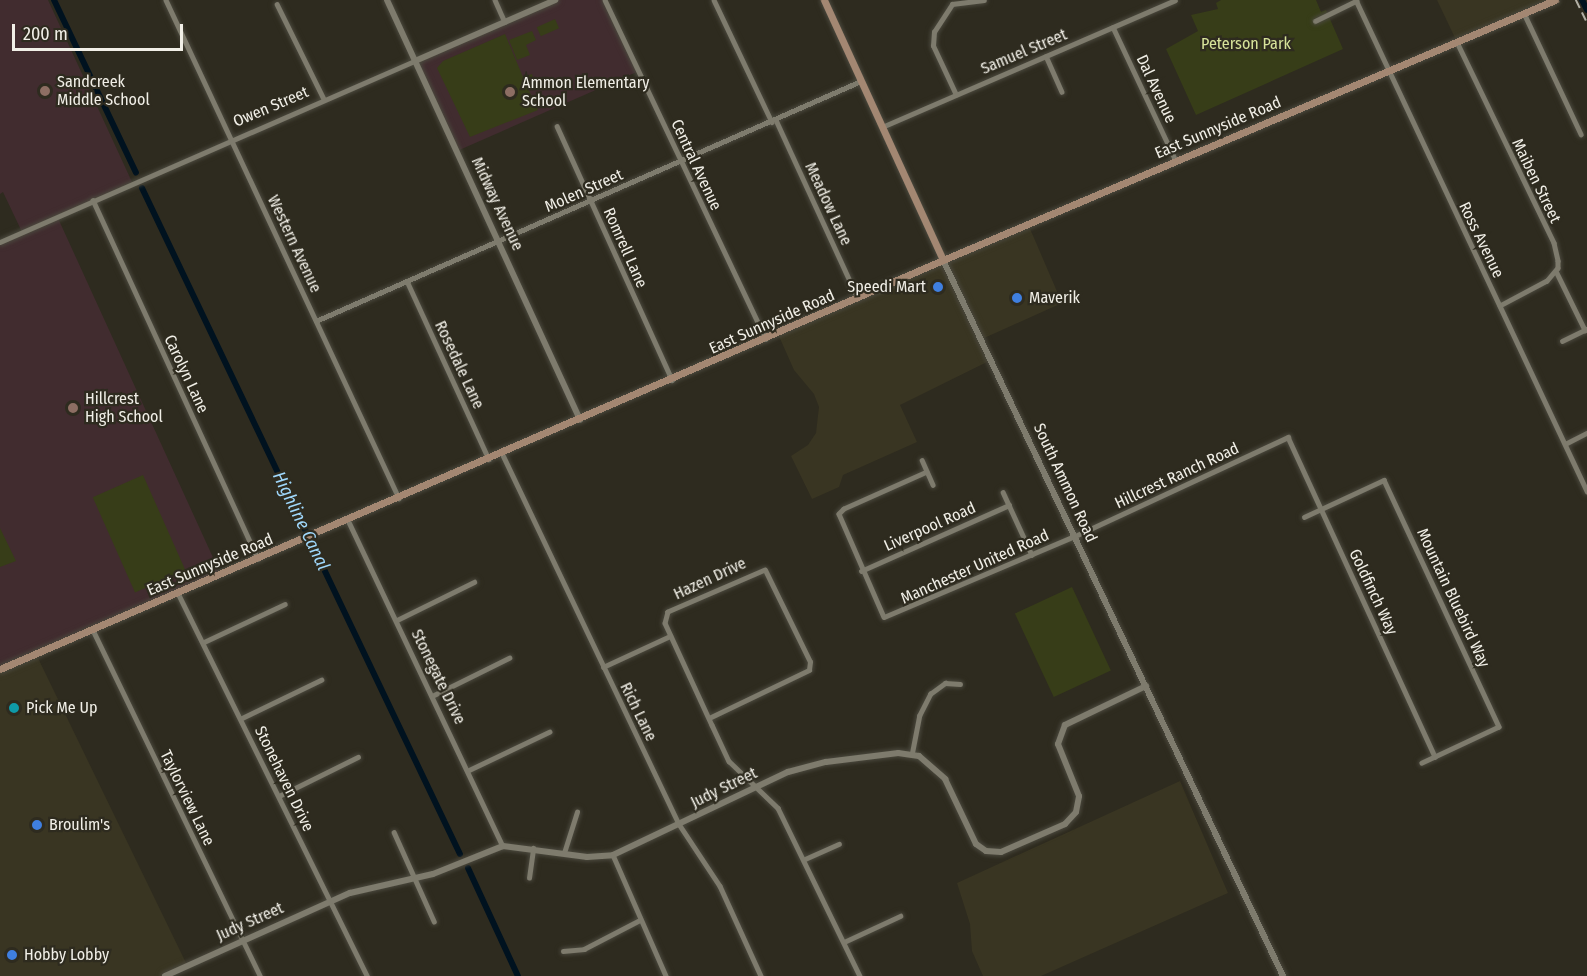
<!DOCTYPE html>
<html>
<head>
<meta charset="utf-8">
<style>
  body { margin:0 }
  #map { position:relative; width:1587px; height:976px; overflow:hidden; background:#2e2b1f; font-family:"Fira Sans Condensed",sans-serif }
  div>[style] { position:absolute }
  .built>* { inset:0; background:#393522 }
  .education>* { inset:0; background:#412c2f }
  .green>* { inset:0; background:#373d18; transform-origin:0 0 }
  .canal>* { height:6px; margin:-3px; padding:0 3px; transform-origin:3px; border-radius:3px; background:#00121f }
  .roads { filter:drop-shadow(0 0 2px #4b493e) drop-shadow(0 0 2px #4b493e) }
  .minor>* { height:4.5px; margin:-2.25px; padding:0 2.25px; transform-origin:2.25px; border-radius:2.25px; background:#7e7b6d }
  .tertiary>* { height:6px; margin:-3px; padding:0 3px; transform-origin:3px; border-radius:3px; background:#7e7b6d }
  .secondary>* { height:7px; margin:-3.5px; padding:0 3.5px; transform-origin:3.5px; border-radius:3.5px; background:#a38772 }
  .rail>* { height:1.5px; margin-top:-0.75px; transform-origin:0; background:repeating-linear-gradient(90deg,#b2b0a6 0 9px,transparent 0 13.5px) }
  .dots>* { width:16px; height:16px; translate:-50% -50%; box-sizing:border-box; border:3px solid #2e2b1f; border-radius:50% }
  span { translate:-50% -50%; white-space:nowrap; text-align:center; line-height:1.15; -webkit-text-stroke:4.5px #2e2b1f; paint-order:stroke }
  .park-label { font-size:16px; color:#d7e39a }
  .street-label { font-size:16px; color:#f1efe7 }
  .poi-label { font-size:16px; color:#f1efe7 }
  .left { translate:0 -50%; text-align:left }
  .right { translate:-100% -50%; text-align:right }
  .water-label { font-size:18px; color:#9fd7fb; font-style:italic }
  .scale { position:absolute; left:12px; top:24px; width:171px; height:27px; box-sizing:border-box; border:3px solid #f1efe7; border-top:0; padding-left:8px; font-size:18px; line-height:21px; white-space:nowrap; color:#f1efe7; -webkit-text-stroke:4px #2e2b1f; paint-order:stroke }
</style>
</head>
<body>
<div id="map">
  <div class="built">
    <div style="clip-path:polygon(1437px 0,1555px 0,1457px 42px)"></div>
    <div style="clip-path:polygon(1028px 224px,1062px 303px,982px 339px,989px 361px,900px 405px,917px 442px,843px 475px,839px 487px,812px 499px,791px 456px,808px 445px,816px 433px,819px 407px,814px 394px,794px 370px,778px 334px)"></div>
    <div style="clip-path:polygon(36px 654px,187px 965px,165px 976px,0 976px,0 669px)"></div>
    <div style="clip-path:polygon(1180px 781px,1228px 893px,1041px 976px,983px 976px,972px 951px,970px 924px,957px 883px)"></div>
  </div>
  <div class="education">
    <div style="clip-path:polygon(0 0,48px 0,132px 182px,57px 216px,221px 575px,0 669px,0 242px,22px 232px,3px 192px,0 194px)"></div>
    <div style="clip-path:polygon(555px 0,605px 0,639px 71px,457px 151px,415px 61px)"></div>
  </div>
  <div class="green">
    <div style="clip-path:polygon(1221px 0,1316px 0,1321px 12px,1326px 10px,1343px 49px,1196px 115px,1166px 49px,1198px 31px,1191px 15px,1218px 9px,1216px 3px)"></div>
    <div style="left:555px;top:19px;width:10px;height:20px;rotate:66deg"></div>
    <div style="clip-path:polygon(532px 31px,536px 40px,526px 45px,530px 55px,517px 60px,509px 40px)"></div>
    <div style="clip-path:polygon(505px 34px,523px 77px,532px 74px,533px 78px,525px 82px,538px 110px,470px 137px,437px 68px,443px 61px)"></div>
    <div style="left:143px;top:475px;width:104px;height:55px;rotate:66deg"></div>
    <div style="clip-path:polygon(0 528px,16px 561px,0 567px)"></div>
    <div style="left:1072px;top:587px;width:92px;height:63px;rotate:65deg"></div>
  </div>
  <div class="canal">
    <div style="left:54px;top:0;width:191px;rotate:64.6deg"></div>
    <div style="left:1582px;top:0;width:11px;rotate:63deg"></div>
    <div style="left:142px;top:188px;width:738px;rotate:64.48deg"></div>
    <div style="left:468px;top:868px;width:119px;rotate:65.2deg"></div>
  </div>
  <div class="roads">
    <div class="minor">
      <div style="left:166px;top:0;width:550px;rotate:64.93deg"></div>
      <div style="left:495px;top:0;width:24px;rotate:66deg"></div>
      <div style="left:605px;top:0;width:375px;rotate:64.6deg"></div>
      <div style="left:714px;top:0;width:135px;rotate:64.6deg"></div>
      <div style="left:1356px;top:0;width:543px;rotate:64.8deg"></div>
      <div style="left:277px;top:4px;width:106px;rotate:63.7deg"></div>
      <div style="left:1524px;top:13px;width:134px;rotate:64.8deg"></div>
      <div style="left:1315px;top:21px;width:46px;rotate:-26deg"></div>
      <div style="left:1113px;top:27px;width:148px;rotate:64.8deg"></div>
      <div style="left:1457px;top:42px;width:223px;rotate:64.2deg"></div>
      <div style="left:1554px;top:243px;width:18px;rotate:77deg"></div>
      <div style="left:1558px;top:261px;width:7px;rotate:90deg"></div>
      <div style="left:1558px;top:268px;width:17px;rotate:130deg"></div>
      <div style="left:1547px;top:281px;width:53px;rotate:152deg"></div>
      <div style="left:1046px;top:56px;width:39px;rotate:66deg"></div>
      <div style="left:956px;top:95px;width:54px;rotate:-115.1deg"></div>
      <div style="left:933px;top:46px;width:14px;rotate:-86deg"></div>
      <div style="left:934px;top:32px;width:33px;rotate:-57deg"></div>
      <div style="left:952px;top:4px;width:32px;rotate:-7deg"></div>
      <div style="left:776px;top:120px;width:196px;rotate:65.3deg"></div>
      <div style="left:557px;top:126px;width:279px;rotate:65.6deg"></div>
      <div style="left:882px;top:127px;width:319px;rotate:-23.4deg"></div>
      <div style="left:93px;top:200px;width:395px;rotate:65.3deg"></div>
      <div style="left:0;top:242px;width:453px;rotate:-23.6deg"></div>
      <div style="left:1556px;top:271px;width:66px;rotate:63.8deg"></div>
      <div style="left:407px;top:281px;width:196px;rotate:65.3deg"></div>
      <div style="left:316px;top:321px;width:596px;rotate:-23.77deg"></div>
      <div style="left:1562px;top:341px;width:28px;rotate:-26deg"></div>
      <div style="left:1565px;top:444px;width:25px;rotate:-27deg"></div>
      <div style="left:502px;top:453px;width:411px;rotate:64.5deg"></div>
      <div style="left:679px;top:824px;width:74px;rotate:56.5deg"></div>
      <div style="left:720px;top:886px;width:99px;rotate:65.5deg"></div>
      <div style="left:922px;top:460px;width:27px;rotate:66deg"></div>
      <div style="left:927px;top:472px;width:91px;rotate:156deg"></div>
      <div style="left:844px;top:509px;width:7px;rotate:135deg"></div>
      <div style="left:839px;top:514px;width:112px;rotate:66.4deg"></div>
      <div style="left:884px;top:617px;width:207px;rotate:-23deg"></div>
      <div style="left:1075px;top:536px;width:235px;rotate:-24.9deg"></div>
      <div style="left:1288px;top:437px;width:352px;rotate:65.3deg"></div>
      <div style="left:1003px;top:492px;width:69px;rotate:65.3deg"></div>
      <div style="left:1304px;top:517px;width:88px;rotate:-24.8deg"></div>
      <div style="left:1384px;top:480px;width:272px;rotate:65deg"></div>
      <div style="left:1499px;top:727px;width:85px;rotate:154.9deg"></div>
      <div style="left:348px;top:520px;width:361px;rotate:64.6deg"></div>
      <div style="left:861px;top:571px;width:162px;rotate:-24deg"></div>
      <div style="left:178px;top:593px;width:427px;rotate:63.7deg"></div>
      <div style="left:397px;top:620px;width:86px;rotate:-26.3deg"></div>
      <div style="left:93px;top:630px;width:384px;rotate:64.2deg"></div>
      <div style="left:204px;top:642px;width:89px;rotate:-25.1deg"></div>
      <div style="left:603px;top:667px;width:74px;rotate:-24.8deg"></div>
      <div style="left:434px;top:695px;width:84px;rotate:-26.3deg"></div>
      <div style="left:242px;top:718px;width:88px;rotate:-25.7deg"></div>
      <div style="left:709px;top:718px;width:111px;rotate:-25.6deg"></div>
      <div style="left:809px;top:670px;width:8px;rotate:-83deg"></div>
      <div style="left:810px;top:662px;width:102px;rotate:-116.1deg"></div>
      <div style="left:765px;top:570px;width:106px;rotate:156.6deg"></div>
      <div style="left:668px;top:612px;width:11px;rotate:105deg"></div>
      <div style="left:665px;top:623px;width:112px;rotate:65.3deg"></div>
      <div style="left:712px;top:725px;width:40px;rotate:65deg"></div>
      <div style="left:729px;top:761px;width:68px;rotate:43.8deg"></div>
      <div style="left:778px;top:808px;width:187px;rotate:64deg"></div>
      <div style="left:912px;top:753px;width:38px;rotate:-79deg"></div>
      <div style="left:919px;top:716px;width:25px;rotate:-63deg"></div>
      <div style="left:930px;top:694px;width:19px;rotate:-36deg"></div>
      <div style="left:945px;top:683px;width:15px;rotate:4deg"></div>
      <div style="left:469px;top:770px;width:89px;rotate:-25.4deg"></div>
      <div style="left:279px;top:796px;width:88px;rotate:-26.3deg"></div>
      <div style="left:394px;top:832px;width:98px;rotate:65.8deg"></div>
      <div style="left:564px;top:853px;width:43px;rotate:-72.4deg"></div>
      <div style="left:613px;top:855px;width:132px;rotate:66.3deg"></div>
      <div style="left:805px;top:859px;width:37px;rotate:-24deg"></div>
      <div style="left:529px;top:878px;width:30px;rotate:-82deg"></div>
      <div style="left:844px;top:942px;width:62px;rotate:-24.9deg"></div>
      <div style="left:563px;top:951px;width:21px;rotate:-5deg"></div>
      <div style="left:584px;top:949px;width:63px;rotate:-27.4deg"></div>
    </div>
    <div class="tertiary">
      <div style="left:387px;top:0;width:462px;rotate:65.3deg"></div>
      <div style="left:415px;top:61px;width:153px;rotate:-23.5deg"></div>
      <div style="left:943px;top:260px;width:793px;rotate:64.6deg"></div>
      <div style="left:165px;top:976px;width:203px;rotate:-24.2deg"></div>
      <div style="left:350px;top:893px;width:85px;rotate:-12.9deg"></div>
      <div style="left:433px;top:874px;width:75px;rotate:-21.8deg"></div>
      <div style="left:503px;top:846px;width:85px;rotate:7.5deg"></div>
      <div style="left:587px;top:857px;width:26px;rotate:-4deg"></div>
      <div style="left:613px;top:855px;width:194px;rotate:-25.4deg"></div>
      <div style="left:788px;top:772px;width:39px;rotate:-15deg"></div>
      <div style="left:826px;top:762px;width:73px;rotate:-7.1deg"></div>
      <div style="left:898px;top:753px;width:21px;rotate:8deg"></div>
      <div style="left:919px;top:756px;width:35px;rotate:41deg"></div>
      <div style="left:945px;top:779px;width:72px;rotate:64.5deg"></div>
      <div style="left:976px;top:844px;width:12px;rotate:35deg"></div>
      <div style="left:986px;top:851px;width:15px;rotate:4deg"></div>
      <div style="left:1001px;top:852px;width:70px;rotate:-23.6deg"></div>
      <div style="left:1065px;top:824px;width:16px;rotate:-47deg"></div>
      <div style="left:1076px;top:812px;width:16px;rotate:-79deg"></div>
      <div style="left:1079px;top:796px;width:56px;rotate:-112deg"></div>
      <div style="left:1058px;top:744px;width:20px;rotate:-70deg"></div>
      <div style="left:1065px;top:725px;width:90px;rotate:-25.7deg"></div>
    </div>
    <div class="secondary">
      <div style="left:824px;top:0;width:286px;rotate:65.4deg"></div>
      <div style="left:0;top:669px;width:1028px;rotate:-23.45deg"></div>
      <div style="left:943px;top:260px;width:665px;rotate:-23.02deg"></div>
    </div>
  </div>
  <div class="rail">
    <div style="left:1576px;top:0;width:25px;rotate:64deg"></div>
  </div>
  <div class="dots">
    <div style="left:45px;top:91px;background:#8d6e63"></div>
    <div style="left:510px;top:92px;background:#8d6e63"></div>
    <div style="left:938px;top:287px;background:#3f7fe0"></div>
    <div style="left:1017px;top:298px;background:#3f7fe0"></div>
    <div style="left:73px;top:408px;background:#8d6e63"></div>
    <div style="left:14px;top:708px;background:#0f9aa8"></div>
    <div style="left:37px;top:825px;background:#3f7fe0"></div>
    <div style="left:12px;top:955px;background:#3f7fe0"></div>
  </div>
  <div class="park-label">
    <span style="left:1246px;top:44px">Peterson Park</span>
  </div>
  <div class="street-label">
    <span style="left:1024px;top:52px;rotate:-23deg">Samuel Street</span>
    <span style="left:1156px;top:89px;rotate:65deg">Dal Avenue</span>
    <span style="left:271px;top:107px;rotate:-23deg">Owen Street</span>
    <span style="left:1218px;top:128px;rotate:-23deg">East Sunnyside Road</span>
    <span style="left:696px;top:165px;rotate:65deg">Central Avenue</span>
    <span style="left:1536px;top:181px;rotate:64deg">Maiben Street</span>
    <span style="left:584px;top:191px;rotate:-24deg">Molen Street</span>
    <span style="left:497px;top:204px;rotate:65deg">Midway Avenue</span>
    <span style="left:828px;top:204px;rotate:65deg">Meadow Lane</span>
    <span style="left:1481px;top:240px;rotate:64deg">Ross Avenue</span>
    <span style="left:294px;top:244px;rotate:65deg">Western Avenue</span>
    <span style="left:625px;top:248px;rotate:66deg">Romrell Lane</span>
    <span style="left:772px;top:322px;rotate:-24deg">East Sunnyside Road</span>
    <span style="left:459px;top:365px;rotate:65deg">Rosedale Lane</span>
    <span style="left:186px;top:374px;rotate:65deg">Carolyn Lane</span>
    <span style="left:1177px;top:476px;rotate:-25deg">Hillcrest Ranch Road</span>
    <span style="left:1065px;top:483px;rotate:65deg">South Ammon Road</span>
    <span style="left:930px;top:527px;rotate:-24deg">Liverpool Road</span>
    <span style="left:210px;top:565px;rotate:-23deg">East Sunnyside Road</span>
    <span style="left:975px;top:567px;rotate:-24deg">Manchester United Road</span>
    <span style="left:710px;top:579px;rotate:-25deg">Hazen Drive</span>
    <span style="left:1373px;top:592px;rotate:65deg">Goldfinch Way</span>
    <span style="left:1453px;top:598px;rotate:65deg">Mountain Bluebird Way</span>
    <span style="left:438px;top:677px;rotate:64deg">Stonegate Drive</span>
    <span style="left:638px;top:712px;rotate:64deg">Rich Lane</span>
    <span style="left:284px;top:779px;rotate:64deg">Stonehaven Drive</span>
    <span style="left:724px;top:788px;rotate:-26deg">Judy Street</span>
    <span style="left:187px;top:798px;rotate:64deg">Taylorview Lane</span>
    <span style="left:250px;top:922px;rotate:-24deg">Judy Street</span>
  </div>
  <div class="poi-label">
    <span class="left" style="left:57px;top:91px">Sandcreek<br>Middle School</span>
    <span class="left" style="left:522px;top:92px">Ammon Elementary<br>School</span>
    <span class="right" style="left:926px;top:287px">Speedi Mart</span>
    <span class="left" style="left:1029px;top:298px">Maverik</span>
    <span class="left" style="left:85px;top:408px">Hillcrest<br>High School</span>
    <span class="left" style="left:26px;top:708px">Pick Me Up</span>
    <span class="left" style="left:49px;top:825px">Broulim's</span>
    <span class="left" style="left:24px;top:955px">Hobby Lobby</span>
  </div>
  <div class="water-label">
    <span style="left:301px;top:521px;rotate:64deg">Highline Canal</span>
  </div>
  <div class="scale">200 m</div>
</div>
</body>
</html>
